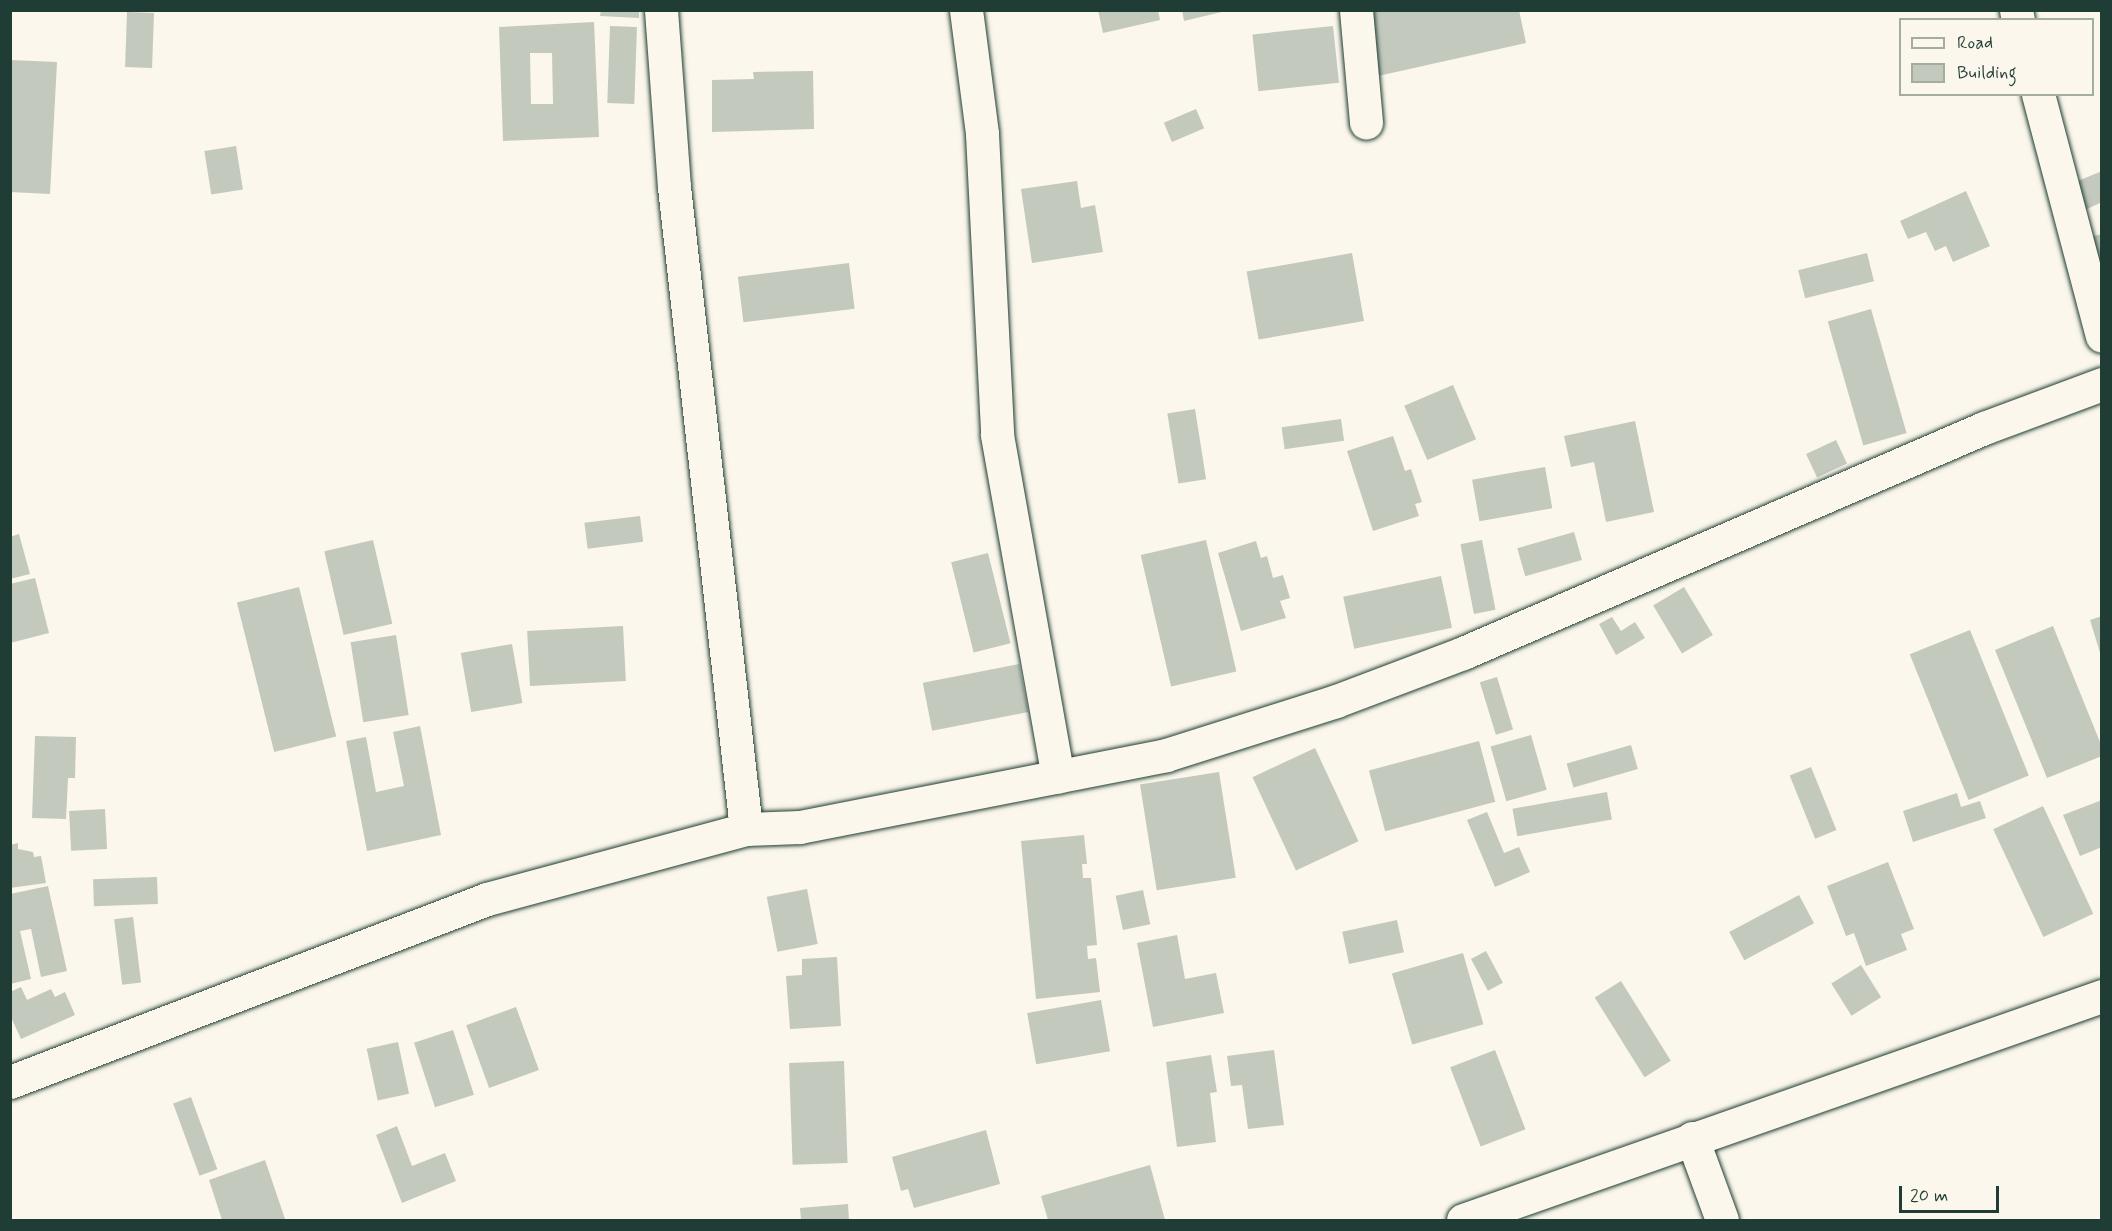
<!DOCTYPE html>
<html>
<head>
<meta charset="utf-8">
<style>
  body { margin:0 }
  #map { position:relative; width:2112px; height:1231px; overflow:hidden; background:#fbf7ec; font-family:Mynerve,sans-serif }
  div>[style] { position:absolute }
  .building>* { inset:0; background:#c4c9be; transform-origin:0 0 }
  .roads { filter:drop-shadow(0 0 2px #1f3d34) drop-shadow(0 0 2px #1f3d34) }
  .street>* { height:33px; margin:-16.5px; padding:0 16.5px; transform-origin:16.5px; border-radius:16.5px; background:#fbf7ec }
  .secondary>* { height:33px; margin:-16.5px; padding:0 16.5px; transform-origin:16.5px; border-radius:16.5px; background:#fbf7ec }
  span { translate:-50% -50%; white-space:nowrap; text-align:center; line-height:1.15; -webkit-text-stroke:4.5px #fbf7ec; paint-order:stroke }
  .frame { position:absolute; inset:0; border:12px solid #1f3d34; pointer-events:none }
  .legend { position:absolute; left:1899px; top:18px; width:195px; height:78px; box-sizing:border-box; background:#fbf7ec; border:2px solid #a3ada2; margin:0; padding:8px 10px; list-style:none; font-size:18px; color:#1f3d34 }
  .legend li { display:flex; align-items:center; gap:12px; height:30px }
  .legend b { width:30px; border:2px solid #a3ada2 }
  .scale { position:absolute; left:1899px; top:1186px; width:100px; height:27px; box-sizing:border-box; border:3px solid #1f3d34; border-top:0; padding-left:8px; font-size:18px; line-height:21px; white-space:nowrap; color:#1f3d34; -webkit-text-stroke:4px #fbf7ec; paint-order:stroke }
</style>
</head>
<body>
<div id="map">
  <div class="building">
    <div style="clip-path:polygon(601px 10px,639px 10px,639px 18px,600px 16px)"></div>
    <div style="clip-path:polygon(1098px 10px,1158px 10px,1160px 20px,1103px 33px)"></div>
    <div style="clip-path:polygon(1182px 10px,1226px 10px,1226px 11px,1184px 21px)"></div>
    <div style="clip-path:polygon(1364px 10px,1519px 10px,1526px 43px,1378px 76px)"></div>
    <div style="left:127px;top:12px;width:27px;height:55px;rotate:2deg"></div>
    <div style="clip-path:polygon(evenodd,594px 22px,599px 137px,503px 141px,499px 27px,594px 22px,530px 53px,552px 53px,553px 104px,531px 104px,530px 53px)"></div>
    <div style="left:610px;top:26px;width:27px;height:77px;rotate:2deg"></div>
    <div style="left:1333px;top:26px;width:57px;height:81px;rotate:84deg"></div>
    <div style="clip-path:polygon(10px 60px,57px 62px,50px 194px,10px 192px)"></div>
    <div style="clip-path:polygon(813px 71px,814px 129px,712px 132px,712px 80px,754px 79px,753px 72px)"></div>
    <div style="left:1196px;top:109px;width:21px;height:35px;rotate:67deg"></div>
    <div style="left:236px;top:146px;width:44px;height:32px;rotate:81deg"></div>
    <div style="clip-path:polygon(2102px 171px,2102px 202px,2085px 210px,2073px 183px)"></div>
    <div style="clip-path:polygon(1077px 181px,1081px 208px,1095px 205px,1103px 252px,1032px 263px,1021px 189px)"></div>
    <div style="clip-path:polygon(1966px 191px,1990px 246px,1953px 262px,1946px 246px,1935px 251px,1926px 232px,1908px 239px,1900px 221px)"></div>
    <div style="clip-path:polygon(2102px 234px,2102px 297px,2086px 238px)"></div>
    <div style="left:1352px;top:253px;width:69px;height:107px;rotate:80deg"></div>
    <div style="left:1867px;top:253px;width:29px;height:71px;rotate:76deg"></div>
    <div style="left:849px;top:263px;width:46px;height:112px;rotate:83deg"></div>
    <div style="left:1871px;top:309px;width:129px;height:45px;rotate:74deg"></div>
    <div style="left:1453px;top:385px;width:59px;height:53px;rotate:67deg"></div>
    <div style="left:1195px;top:409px;width:71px;height:28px;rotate:81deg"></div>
    <div style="left:1341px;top:419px;width:22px;height:60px;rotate:82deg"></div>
    <div style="clip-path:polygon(1635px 421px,1654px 512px,1606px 522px,1594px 462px,1571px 467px,1564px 436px)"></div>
    <div style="clip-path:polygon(1393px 436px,1405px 471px,1411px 469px,1422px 502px,1415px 504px,1419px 516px,1373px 531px,1347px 451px)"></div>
    <div style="left:1836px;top:440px;width:26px;height:33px;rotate:65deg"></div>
    <div style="left:1545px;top:467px;width:42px;height:74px;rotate:80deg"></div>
    <div style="left:640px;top:516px;width:26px;height:56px;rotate:83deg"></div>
    <div style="left:1574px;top:532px;width:29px;height:59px;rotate:74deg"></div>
    <div style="clip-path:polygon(19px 534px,30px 574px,10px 579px,10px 537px)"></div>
    <div style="left:373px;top:540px;width:86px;height:50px;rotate:77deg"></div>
    <div style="left:1206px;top:540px;width:135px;height:67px;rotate:77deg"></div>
    <div style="left:1482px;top:540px;width:71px;height:22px;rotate:79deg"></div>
    <div style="clip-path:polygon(1256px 541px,1261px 558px,1267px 556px,1273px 578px,1283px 575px,1290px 598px,1280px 601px,1286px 618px,1241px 631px,1218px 553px)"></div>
    <div style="left:988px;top:553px;width:93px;height:38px;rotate:76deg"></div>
    <div style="left:1441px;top:576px;width:53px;height:100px;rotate:78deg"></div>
    <div style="clip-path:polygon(35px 578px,49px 633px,10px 643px,10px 584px)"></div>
    <div style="left:299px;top:587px;width:154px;height:64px;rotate:76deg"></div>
    <div style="left:1684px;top:587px;width:56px;height:36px;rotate:59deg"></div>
    <div style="clip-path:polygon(2102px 616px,2102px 656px,2101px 656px,2090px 620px)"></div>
    <div style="clip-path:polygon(1612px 617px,1621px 631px,1635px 622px,1645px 638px,1616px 655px,1599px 624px)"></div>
    <div style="left:623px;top:626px;width:55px;height:96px;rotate:87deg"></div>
    <div style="clip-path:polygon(2053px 626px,2102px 747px,2102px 756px,2047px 778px,1995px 650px)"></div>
    <div style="left:1970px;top:630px;width:157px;height:65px;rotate:68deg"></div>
    <div style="left:396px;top:635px;width:81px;height:46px;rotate:81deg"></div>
    <div style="left:512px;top:644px;width:60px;height:52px;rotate:80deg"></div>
    <div style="left:1019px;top:664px;width:49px;height:98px;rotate:79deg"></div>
    <div style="left:1497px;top:677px;width:55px;height:18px;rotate:73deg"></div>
    <div style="clip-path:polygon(420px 726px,441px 835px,367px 851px,346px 741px,366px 737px,376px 792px,404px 786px,393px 732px)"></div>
    <div style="left:1531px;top:735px;width:57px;height:42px;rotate:74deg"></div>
    <div style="clip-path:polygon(35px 736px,76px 737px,75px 778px,68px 778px,66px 819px,32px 818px)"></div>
    <div style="left:1479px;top:741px;width:63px;height:114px;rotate:75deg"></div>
    <div style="left:1631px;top:745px;width:25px;height:67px;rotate:74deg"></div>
    <div style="left:1315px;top:748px;width:103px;height:69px;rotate:65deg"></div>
    <div style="left:1811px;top:767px;width:68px;height:23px;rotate:68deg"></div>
    <div style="left:1219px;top:772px;width:107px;height:80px;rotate:81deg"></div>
    <div style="left:1607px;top:792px;width:28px;height:96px;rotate:80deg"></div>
    <div style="clip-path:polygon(1957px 793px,1961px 807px,1980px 801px,1986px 818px,1913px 842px,1903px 811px)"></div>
    <div style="clip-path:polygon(2102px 800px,2102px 847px,2080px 856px,2063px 815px)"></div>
    <div style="left:2043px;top:806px;width:119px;height:55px;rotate:65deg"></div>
    <div style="left:105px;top:809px;width:40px;height:36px;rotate:87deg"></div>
    <div style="clip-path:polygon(1487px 812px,1504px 853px,1519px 847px,1530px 872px,1495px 887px,1467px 820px)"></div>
    <div style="clip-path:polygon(1084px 835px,1087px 864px,1082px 864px,1083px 878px,1091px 878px,1097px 945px,1087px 946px,1088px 959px,1096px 958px,1100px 992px,1036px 999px,1021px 841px)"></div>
    <div style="clip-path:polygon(18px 843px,18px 849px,33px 852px,34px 857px,41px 856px,46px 883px,10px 888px,10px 845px)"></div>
    <div style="clip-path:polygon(1888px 862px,1914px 929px,1901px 934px,1907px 950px,1866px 966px,1854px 933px,1846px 936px,1827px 886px)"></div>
    <div style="left:157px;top:877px;width:27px;height:64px;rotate:88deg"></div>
    <div style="clip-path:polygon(48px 886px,67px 971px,41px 977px,31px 929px,20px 931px,31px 979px,10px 984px,10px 894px)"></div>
    <div style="left:807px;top:889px;width:56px;height:41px;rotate:79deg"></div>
    <div style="left:1143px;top:890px;width:35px;height:28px;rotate:78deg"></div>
    <div style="left:1799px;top:895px;width:32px;height:79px;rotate:62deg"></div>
    <div style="left:133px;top:917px;width:66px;height:19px;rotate:83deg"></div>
    <div style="left:1397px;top:920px;width:33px;height:56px;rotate:78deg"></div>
    <div style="clip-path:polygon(1177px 935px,1185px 979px,1216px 973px,1224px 1013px,1153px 1027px,1137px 943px)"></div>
    <div style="left:1486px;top:951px;width:36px;height:17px;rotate:62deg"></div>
    <div style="left:1463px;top:953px;width:74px;height:74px;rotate:74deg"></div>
    <div style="clip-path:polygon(837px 957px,841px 1026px,790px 1029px,786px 976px,802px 975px,802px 959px)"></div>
    <div style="left:1861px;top:965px;width:38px;height:35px;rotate:58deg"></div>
    <div style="left:1621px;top:981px;width:94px;height:31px;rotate:58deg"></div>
    <div style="clip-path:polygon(21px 987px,27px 1000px,51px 989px,55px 997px,65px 992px,75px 1015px,21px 1039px,10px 1015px,10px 992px)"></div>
    <div style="left:1101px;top:1000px;width:52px;height:75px;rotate:80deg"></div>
    <div style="left:516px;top:1007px;width:67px;height:53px;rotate:70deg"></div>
    <div style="left:453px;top:1030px;width:68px;height:41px;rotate:72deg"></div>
    <div style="left:398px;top:1042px;width:53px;height:32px;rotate:78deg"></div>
    <div style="clip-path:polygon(1274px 1050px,1284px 1125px,1248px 1129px,1242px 1085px,1231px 1086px,1227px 1056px)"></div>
    <div style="left:1495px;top:1050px;width:85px;height:48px;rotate:69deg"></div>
    <div style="clip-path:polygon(1211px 1055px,1217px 1092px,1210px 1093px,1216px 1142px,1177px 1147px,1166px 1062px)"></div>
    <div style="left:844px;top:1061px;width:102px;height:55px;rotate:88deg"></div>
    <div style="left:191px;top:1097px;width:77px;height:19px;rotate:70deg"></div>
    <div style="clip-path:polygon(397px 1126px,412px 1166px,445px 1153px,456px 1181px,402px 1203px,376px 1135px)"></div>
    <div style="clip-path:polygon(986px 1130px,1000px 1184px,914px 1208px,908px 1189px,901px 1191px,892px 1157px)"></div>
    <div style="clip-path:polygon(265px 1160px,285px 1219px,222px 1220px,209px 1180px)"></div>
    <div style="clip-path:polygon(1150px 1165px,1165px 1220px,1048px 1220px,1041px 1196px)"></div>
    <div style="clip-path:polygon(848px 1204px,849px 1220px,801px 1220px,800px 1208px)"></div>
  </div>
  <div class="roads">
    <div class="street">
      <div style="left:661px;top:10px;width:177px;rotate:85.8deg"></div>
      <div style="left:674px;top:187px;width:646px;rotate:83.6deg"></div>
      <div style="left:966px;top:10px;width:125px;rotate:82.6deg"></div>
      <div style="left:982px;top:134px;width:301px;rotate:87.1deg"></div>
      <div style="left:997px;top:435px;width:347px;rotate:79.9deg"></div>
      <div style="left:1356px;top:10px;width:113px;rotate:84.9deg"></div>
      <div style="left:2016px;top:10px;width:10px;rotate:79deg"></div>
      <div style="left:2038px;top:94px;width:250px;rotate:75.2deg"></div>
      <div style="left:10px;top:1082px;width:511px;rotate:-20.99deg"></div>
      <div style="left:487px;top:899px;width:268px;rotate:-15.1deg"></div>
      <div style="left:746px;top:829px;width:54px;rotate:-2.1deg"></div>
      <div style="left:800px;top:827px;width:373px;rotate:-11.1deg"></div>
      <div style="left:1166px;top:755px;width:178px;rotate:-17.6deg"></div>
      <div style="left:1336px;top:701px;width:136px;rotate:-20.7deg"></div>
      <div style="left:1463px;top:653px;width:568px;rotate:-23.36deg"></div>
      <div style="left:1984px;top:428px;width:126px;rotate:-20.4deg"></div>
      <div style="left:1692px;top:1138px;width:87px;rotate:69.9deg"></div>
    </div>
    <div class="secondary">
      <div style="left:1463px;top:1220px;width:677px;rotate:-19.32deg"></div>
    </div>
  </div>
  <div class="frame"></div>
  <ul class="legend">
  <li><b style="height:8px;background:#fbf7ec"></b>Road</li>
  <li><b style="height:16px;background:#c4c9be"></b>Building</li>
  </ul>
  <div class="scale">20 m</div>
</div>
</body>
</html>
